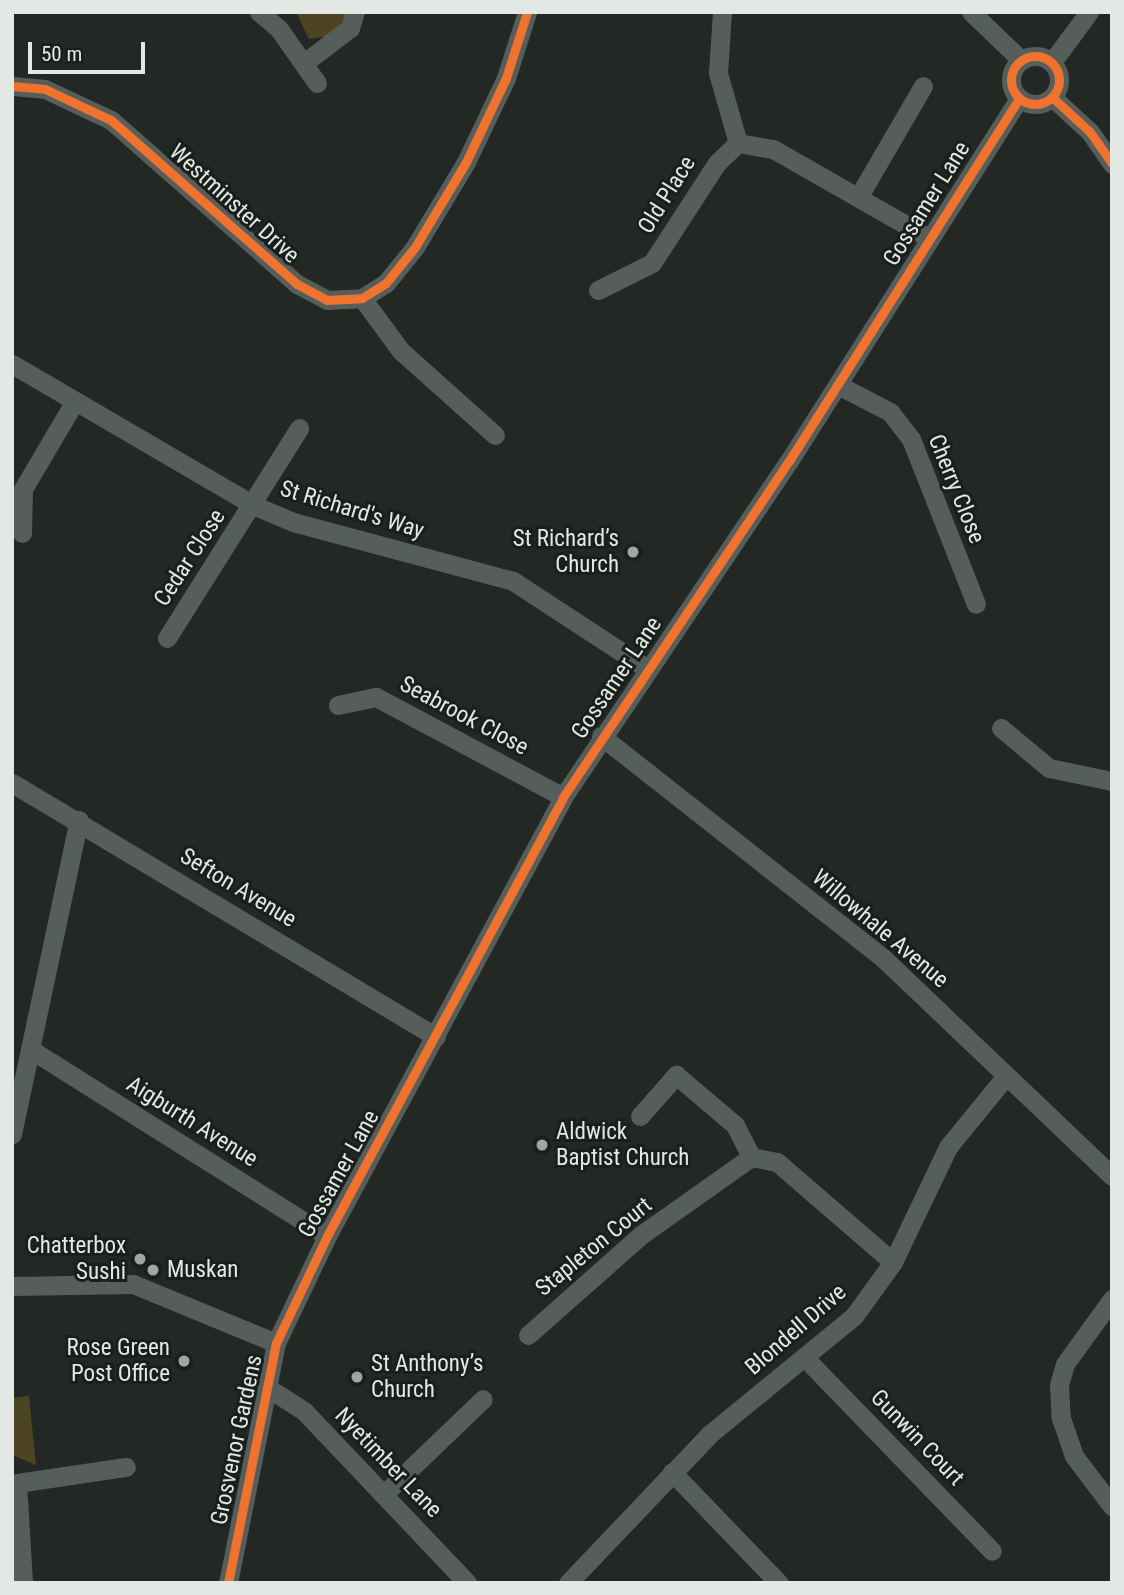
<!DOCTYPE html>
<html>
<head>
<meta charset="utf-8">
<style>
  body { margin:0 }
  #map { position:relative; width:1124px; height:1595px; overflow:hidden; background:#232825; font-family:"Roboto Condensed",sans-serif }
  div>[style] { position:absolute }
  .green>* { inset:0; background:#4d4522 }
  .minor>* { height:19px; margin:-9.5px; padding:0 9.5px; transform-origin:9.5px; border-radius:9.5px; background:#565e5c }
  .minor>.ring { margin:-9.5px; padding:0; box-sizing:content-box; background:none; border:19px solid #565e5c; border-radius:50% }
  .cycleway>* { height:9px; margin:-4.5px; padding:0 4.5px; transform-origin:4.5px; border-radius:4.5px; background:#ef722f }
  .cycleway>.ring { margin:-4.5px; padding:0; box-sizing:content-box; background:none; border:9px solid #ef722f; border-radius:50% }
  .dots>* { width:19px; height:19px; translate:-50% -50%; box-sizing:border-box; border:4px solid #191f1b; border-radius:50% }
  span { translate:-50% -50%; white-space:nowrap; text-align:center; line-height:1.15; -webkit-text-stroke:6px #191f1b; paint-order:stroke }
  .street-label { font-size:23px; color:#e3e8e5 }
  .poi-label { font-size:23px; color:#e3e8e5 }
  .right { translate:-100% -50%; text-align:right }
  .left { translate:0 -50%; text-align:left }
  .frame { position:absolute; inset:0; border:14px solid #e3e8e5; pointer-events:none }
  .scale { position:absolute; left:28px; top:42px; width:117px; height:32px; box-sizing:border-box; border:4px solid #e3e8e5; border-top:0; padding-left:9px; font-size:21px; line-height:24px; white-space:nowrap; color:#e3e8e5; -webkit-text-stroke:5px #191f1b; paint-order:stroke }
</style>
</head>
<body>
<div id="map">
  <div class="green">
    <div style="clip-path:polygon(296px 12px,349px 12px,333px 36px,309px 39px)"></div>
    <div style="clip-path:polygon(29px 1396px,36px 1465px,12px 1455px,12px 1398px)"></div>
  </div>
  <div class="minor">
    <div style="left:259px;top:12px;width:26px;rotate:40deg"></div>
    <div style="left:279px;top:29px;width:66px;rotate:54.9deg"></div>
    <div style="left:722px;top:12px;width:61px;rotate:93.8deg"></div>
    <div style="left:718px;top:73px;width:73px;rotate:74.1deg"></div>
    <div style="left:971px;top:12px;width:69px;rotate:43.8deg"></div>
    <div class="ring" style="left:1011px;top:56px;width:29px;height:29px"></div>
    <div style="left:1052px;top:62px;width:62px;rotate:-53.5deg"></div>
    <div style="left:304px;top:63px;width:58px;rotate:-37.3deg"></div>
    <div style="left:350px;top:28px;width:17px;rotate:-73deg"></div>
    <div style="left:12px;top:86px;width:33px;rotate:5deg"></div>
    <div style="left:45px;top:89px;width:73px;rotate:25.2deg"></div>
    <div style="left:111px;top:120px;width:248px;rotate:41.4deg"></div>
    <div style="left:297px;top:284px;width:34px;rotate:28deg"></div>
    <div style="left:327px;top:300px;width:35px;rotate:-3deg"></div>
    <div style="left:362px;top:298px;width:28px;rotate:-32deg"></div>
    <div style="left:386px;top:283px;width:46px;rotate:-51.1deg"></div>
    <div style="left:415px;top:247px;width:99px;rotate:-59deg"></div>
    <div style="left:466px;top:162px;width:93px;rotate:-64.5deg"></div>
    <div style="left:506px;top:78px;width:69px;rotate:-72.3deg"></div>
    <div style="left:1052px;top:97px;width:52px;rotate:42.6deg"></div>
    <div style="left:1090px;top:132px;width:39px;rotate:55deg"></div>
    <div style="left:859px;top:196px;width:127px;rotate:-59.8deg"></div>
    <div style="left:598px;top:290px;width:60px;rotate:-26.6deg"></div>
    <div style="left:652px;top:263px;width:119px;rotate:-57deg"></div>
    <div style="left:717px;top:163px;width:29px;rotate:-44deg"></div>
    <div style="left:738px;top:143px;width:36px;rotate:10deg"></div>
    <div style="left:773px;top:149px;width:177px;rotate:29.7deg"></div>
    <div style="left:362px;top:298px;width:66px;rotate:53.7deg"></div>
    <div style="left:401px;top:351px;width:126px;rotate:41.8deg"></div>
    <div style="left:12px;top:364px;width:279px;rotate:30.3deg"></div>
    <div style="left:253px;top:505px;width:43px;rotate:23deg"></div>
    <div style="left:293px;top:522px;width:228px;rotate:15deg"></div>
    <div style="left:513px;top:581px;width:159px;rotate:33.2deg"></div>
    <div style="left:838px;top:385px;width:59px;rotate:27.4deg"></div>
    <div style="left:890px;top:412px;width:34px;rotate:52deg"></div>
    <div style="left:911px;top:439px;width:177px;rotate:68.5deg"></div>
    <div style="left:22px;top:533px;width:44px;rotate:-88.7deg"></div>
    <div style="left:23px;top:489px;width:102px;rotate:-59.4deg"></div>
    <div style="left:167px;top:638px;width:248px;rotate:-57.8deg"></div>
    <div style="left:338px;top:705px;width:39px;rotate:-12deg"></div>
    <div style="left:376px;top:697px;width:212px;rotate:28.1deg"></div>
    <div style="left:1001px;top:728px;width:62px;rotate:39.8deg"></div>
    <div style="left:1049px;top:768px;width:64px;rotate:11.7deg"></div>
    <div style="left:601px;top:736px;width:359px;rotate:38.2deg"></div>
    <div style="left:883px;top:958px;width:316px;rotate:43.6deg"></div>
    <div style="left:12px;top:783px;width:494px;rotate:30.9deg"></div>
    <div style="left:30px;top:1049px;width:351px;rotate:32.2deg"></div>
    <div style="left:640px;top:1116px;width:55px;rotate:-48.7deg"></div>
    <div style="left:676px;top:1075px;width:77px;rotate:40.3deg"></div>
    <div style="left:735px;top:1125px;width:36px;rotate:63deg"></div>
    <div style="left:12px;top:1134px;width:321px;rotate:-78deg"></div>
    <div style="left:12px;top:1286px;width:121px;rotate:-0.9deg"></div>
    <div style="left:133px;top:1284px;width:155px;rotate:22.4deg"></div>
    <div style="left:1112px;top:1299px;width:80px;rotate:125.9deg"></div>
    <div style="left:1065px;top:1364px;width:22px;rotate:106deg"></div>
    <div style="left:1059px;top:1385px;width:33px;rotate:87deg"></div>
    <div style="left:1061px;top:1418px;width:40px;rotate:71.1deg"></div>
    <div style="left:1074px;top:1456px;width:63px;rotate:52.8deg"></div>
    <div style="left:528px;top:1335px;width:151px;rotate:-41.5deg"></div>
    <div style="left:641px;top:1235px;width:135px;rotate:-35.3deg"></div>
    <div style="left:751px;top:1157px;width:26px;rotate:11deg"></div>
    <div style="left:777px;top:1162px;width:153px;rotate:40.8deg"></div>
    <div style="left:806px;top:1359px;width:267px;rotate:45.9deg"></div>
    <div style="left:265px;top:1386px;width:46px;rotate:32.7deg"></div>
    <div style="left:304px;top:1411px;width:237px;rotate:46.5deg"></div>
    <div style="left:672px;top:1472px;width:154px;rotate:46.1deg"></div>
    <div style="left:386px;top:1492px;width:134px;rotate:-43.8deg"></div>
    <div style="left:23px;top:1583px;width:100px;rotate:-93.4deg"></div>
    <div style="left:17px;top:1483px;width:110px;rotate:-8.4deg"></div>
    <div style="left:228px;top:1583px;width:245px;rotate:-78.7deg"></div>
    <div style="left:276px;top:1343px;width:119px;rotate:-64.5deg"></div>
    <div style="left:327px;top:1236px;width:498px;rotate:-61.7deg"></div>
    <div style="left:563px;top:797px;width:405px;rotate:-56.1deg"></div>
    <div style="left:789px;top:461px;width:430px;rotate:-57.6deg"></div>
    <div style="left:568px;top:1583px;width:207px;rotate:-46.4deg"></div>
    <div style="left:711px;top:1433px;width:185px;rotate:-39.3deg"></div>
    <div style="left:854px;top:1316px;width:67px;rotate:-54.2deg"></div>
    <div style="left:893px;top:1262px;width:127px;rotate:-64.4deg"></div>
    <div style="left:948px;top:1147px;width:92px;rotate:-50.8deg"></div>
  </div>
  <div class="cycleway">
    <div class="ring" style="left:1011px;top:56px;width:39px;height:39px"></div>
    <div style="left:12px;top:86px;width:33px;rotate:5deg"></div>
    <div style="left:45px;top:89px;width:73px;rotate:25.2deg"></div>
    <div style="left:111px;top:120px;width:248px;rotate:41.4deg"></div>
    <div style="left:297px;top:284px;width:34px;rotate:28deg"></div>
    <div style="left:327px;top:300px;width:35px;rotate:-3deg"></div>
    <div style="left:362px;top:298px;width:28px;rotate:-32deg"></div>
    <div style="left:386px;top:283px;width:46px;rotate:-51.1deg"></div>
    <div style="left:415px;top:247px;width:99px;rotate:-59deg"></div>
    <div style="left:466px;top:162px;width:93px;rotate:-64.5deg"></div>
    <div style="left:506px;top:78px;width:69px;rotate:-72.3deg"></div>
    <div style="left:1052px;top:97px;width:52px;rotate:42.6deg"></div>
    <div style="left:1090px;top:132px;width:39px;rotate:55deg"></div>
    <div style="left:228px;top:1583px;width:245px;rotate:-78.7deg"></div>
    <div style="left:276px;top:1343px;width:119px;rotate:-64.5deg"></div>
    <div style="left:327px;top:1236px;width:498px;rotate:-61.7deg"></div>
    <div style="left:563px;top:797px;width:405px;rotate:-56.1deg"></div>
    <div style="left:789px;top:461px;width:430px;rotate:-57.6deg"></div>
  </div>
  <div class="dots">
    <div style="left:633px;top:552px;background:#a0a5a2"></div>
    <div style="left:542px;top:1145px;background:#a0a5a2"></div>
    <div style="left:140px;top:1259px;background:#a0a5a2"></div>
    <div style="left:153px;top:1270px;background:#a0a5a2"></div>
    <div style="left:184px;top:1361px;background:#a0a5a2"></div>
    <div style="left:357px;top:1377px;background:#a0a5a2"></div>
  </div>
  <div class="street-label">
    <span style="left:667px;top:195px;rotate:-58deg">Old Place</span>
    <span style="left:234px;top:204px;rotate:42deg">Westminster Drive</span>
    <span style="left:927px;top:204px;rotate:-58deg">Gossamer Lane</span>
    <span style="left:956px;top:489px;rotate:68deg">Cherry Close</span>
    <span style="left:352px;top:510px;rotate:17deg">St Richard's Way</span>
    <span style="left:190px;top:558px;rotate:-57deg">Cedar Close</span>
    <span style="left:617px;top:678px;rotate:-56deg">Gossamer Lane</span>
    <span style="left:464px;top:716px;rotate:28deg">Seabrook Close</span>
    <span style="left:238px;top:888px;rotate:31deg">Sefton Avenue</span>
    <span style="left:880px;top:929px;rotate:40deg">Willowhale Avenue</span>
    <span style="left:192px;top:1122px;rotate:32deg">Aigburth Avenue</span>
    <span style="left:339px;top:1174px;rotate:-61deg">Gossamer Lane</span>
    <span style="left:594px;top:1247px;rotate:-39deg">Stapleton Court</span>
    <span style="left:796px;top:1330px;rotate:-41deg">Blondell Drive</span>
    <span style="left:917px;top:1438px;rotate:46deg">Gunwin Court</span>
    <span style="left:237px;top:1440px;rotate:-78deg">Grosvenor Gardens</span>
    <span style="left:388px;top:1463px;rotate:46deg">Nyetimber Lane</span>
  </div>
  <div class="poi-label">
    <span class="right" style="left:619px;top:552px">St Richard’s<br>Church</span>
    <span class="left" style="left:556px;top:1145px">Aldwick<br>Baptist Church</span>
    <span class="right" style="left:126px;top:1259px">Chatterbox<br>Sushi</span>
    <span class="left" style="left:167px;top:1270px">Muskan</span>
    <span class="right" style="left:170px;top:1361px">Rose Green<br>Post Office</span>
    <span class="left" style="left:371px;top:1377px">St Anthony’s<br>Church</span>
  </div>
  <div class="frame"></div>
  <div class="scale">50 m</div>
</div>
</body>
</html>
